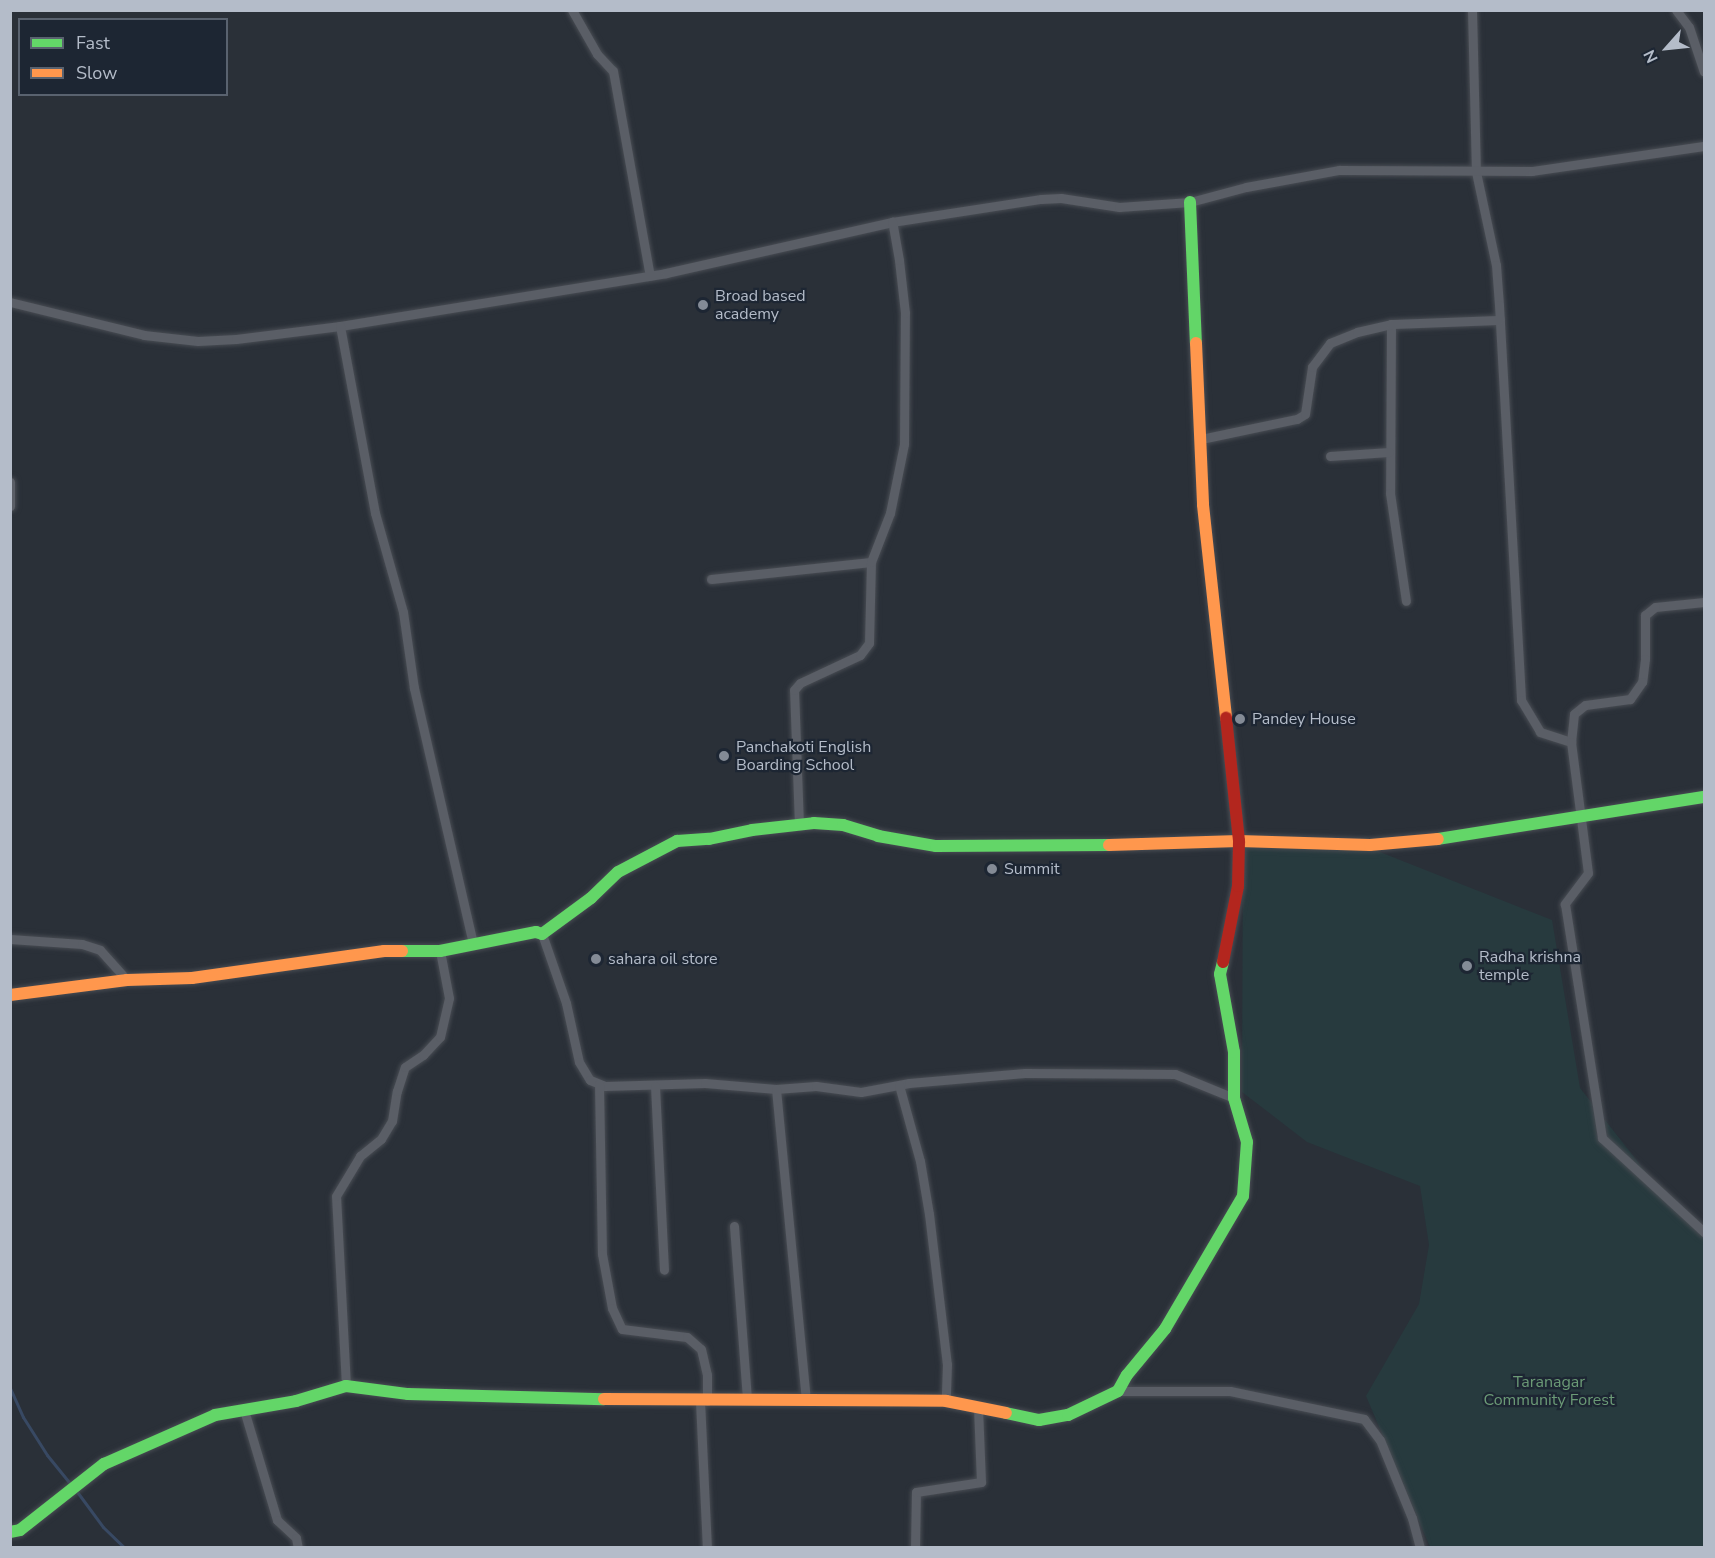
<!DOCTYPE html>
<html>
<head>
<meta charset="utf-8">
<style>
  body { margin:0 }
  #map { position:relative; width:1715px; height:1558px; overflow:hidden; background:#2a3038; font-family:"Nunito Sans",sans-serif }
  div>[style] { position:absolute }
  .green>* { inset:0; background:#273a3e }
  .stream>* { height:3px; margin:-1.5px; padding:0 1.5px; transform-origin:1.5px; border-radius:1.5px; background:#384963 }
  .roads { filter:drop-shadow(0 0 2px #484c53) drop-shadow(0 0 2px #484c53) }
  .street>* { height:9px; margin:-4.5px; padding:0 4.5px; transform-origin:4.5px; border-radius:4.5px; background:#5a5e66 }
  .fast>* { height:12px; margin:-6px; padding:0 6px; transform-origin:6px; border-radius:6px; background:#63d668 }
  .slow>* { height:12px; margin:-6px; padding:0 6px; transform-origin:6px; border-radius:6px; background:#ff974d }
  .jam>* { height:12px; margin:-6px; padding:0 6px; transform-origin:6px; border-radius:6px; background:#b3261e }
  .dots>* { width:16px; height:16px; translate:-50% -50%; box-sizing:border-box; border:3px solid #1d2633; border-radius:50% }
  span { translate:-50% -50%; white-space:nowrap; text-align:center; line-height:1.15; -webkit-text-stroke:4.5px #1d2633; paint-order:stroke }
  .poi-label { font-size:16px; color:#b4bcc9 }
  .left { translate:0 -50%; text-align:left }
  .park-label { font-size:16px; color:#6b9a76 }
  .frame { position:absolute; inset:0; border:12px solid #b4bcc9; pointer-events:none }
  .legend { position:absolute; left:18px; top:18px; width:210px; height:78px; box-sizing:border-box; background:#1d2633; border:2px solid #59626f; margin:0; padding:8px 10px; list-style:none; font-size:18px; color:#b4bcc9 }
  .legend li { display:flex; align-items:center; gap:12px; height:30px }
  .legend b { width:30px; border:2px solid #59626f }
  .north { position:absolute; left:1637px; top:18px; width:60px; height:60px; -webkit-text-stroke:4px #1d2633; paint-order:stroke; rotate:243deg; font-size:16px; font-weight:700; line-height:24px; text-align:center; color:#b4bcc9 }
  .north::after { content:''; display:block; margin:auto; width:21px; height:27px; background:#b4bcc9; clip-path:polygon(50% 0,100% 100%,50% 72%,0 100%) }
</style>
</head>
<body>
<div id="map">
  <div class="green">
    <div style="clip-path:polygon(1243px 840px,1352px 841px,1552px 920px,1580px 1088px,1663px 1194px,1704px 1237px,1704px 1547px,1430px 1547px,1366px 1396px,1419px 1304px,1429px 1245px,1420px 1186px,1307px 1142px,1242px 1092px)"></div>
  </div>
  <div class="stream">
    <div style="left:10px;top:1388px;width:32px;rotate:66deg"></div>
    <div style="left:23px;top:1417px;width:45px;rotate:57.7deg"></div>
    <div style="left:47px;top:1455px;width:38px;rotate:51deg"></div>
    <div style="left:75px;top:1489px;width:47px;rotate:53.6deg"></div>
    <div style="left:103px;top:1527px;width:30px;rotate:44deg"></div>
  </div>
  <div class="roads">
    <div class="street">
      <div style="left:572px;top:10px;width:51px;rotate:60.4deg"></div>
      <div style="left:597px;top:54px;width:23px;rotate:47deg"></div>
      <div style="left:613px;top:71px;width:208px;rotate:79.8deg"></div>
      <div style="left:1472px;top:10px;width:162px;rotate:88.6deg"></div>
      <div style="left:1476px;top:172px;width:95px;rotate:77.9deg"></div>
      <div style="left:1496px;top:265px;width:40px;rotate:85.7deg"></div>
      <div style="left:1499px;top:305px;width:396px;rotate:86.8deg"></div>
      <div style="left:1521px;top:700px;width:37px;rotate:59deg"></div>
      <div style="left:1540px;top:732px;width:33px;rotate:18deg"></div>
      <div style="left:1676px;top:10px;width:21px;rotate:53deg"></div>
      <div style="left:1689px;top:27px;width:47px;rotate:71.6deg"></div>
      <div style="left:10px;top:302px;width:138px;rotate:13.8deg"></div>
      <div style="left:144px;top:335px;width:54px;rotate:6.3deg"></div>
      <div style="left:198px;top:341px;width:38px;rotate:-3deg"></div>
      <div style="left:236px;top:339px;width:105px;rotate:-7.1deg"></div>
      <div style="left:340px;top:326px;width:330px;rotate:-9.2deg"></div>
      <div style="left:666px;top:273px;width:232px;rotate:-12.7deg"></div>
      <div style="left:892px;top:222px;width:151px;rotate:-8.8deg"></div>
      <div style="left:1041px;top:199px;width:20px;rotate:-3deg"></div>
      <div style="left:1061px;top:198px;width:59px;rotate:8.8deg"></div>
      <div style="left:1119px;top:207px;width:71px;rotate:-4deg"></div>
      <div style="left:1190px;top:202px;width:58px;rotate:-15deg"></div>
      <div style="left:1246px;top:187px;width:95px;rotate:-10.4deg"></div>
      <div style="left:1339px;top:170px;width:193px;rotate:0.3deg"></div>
      <div style="left:1532px;top:171px;width:174px;rotate:-8.3deg"></div>
      <div style="left:1391px;top:324px;width:169px;rotate:90.3deg"></div>
      <div style="left:1390px;top:493px;width:109px;rotate:81.6deg"></div>
      <div style="left:340px;top:326px;width:190px;rotate:79.4deg"></div>
      <div style="left:375px;top:513px;width:103px;rotate:74.2deg"></div>
      <div style="left:403px;top:612px;width:77px;rotate:81.8deg"></div>
      <div style="left:414px;top:688px;width:263px;rotate:77deg"></div>
      <div style="left:1201px;top:439px;width:98px;rotate:-11.8deg"></div>
      <div style="left:1297px;top:419px;width:9px;rotate:-32deg"></div>
      <div style="left:1305px;top:414px;width:48px;rotate:-81.5deg"></div>
      <div style="left:1312px;top:367px;width:30px;rotate:-53deg"></div>
      <div style="left:1330px;top:343px;width:29px;rotate:-22deg"></div>
      <div style="left:1357px;top:332px;width:35px;rotate:-13deg"></div>
      <div style="left:1391px;top:324px;width:109px;rotate:-2.1deg"></div>
      <div style="left:1330px;top:456px;width:59px;rotate:-3.9deg"></div>
      <div style="left:10px;top:482px;width:24px;rotate:90deg"></div>
      <div style="left:711px;top:579px;width:161px;rotate:-6.1deg"></div>
      <div style="left:1704px;top:602px;width:49px;rotate:174.2deg"></div>
      <div style="left:1655px;top:607px;width:13px;rotate:141deg"></div>
      <div style="left:1645px;top:615px;width:44px;rotate:90deg"></div>
      <div style="left:1645px;top:659px;width:23px;rotate:97deg"></div>
      <div style="left:1642px;top:682px;width:21px;rotate:125deg"></div>
      <div style="left:1630px;top:699px;width:45px;rotate:172.4deg"></div>
      <div style="left:1585px;top:705px;width:14px;rotate:141deg"></div>
      <div style="left:1574px;top:714px;width:28px;rotate:96deg"></div>
      <div style="left:1571px;top:742px;width:132px;rotate:82.6deg"></div>
      <div style="left:1588px;top:873px;width:39px;rotate:127deg"></div>
      <div style="left:1565px;top:904px;width:237px;rotate:81deg"></div>
      <div style="left:1602px;top:1138px;width:139px;rotate:42.7deg"></div>
      <div style="left:799px;top:825px;width:135px;rotate:-92.1deg"></div>
      <div style="left:794px;top:690px;width:9px;rotate:-49deg"></div>
      <div style="left:800px;top:683px;width:66px;rotate:-25deg"></div>
      <div style="left:860px;top:655px;width:15px;rotate:-53deg"></div>
      <div style="left:869px;top:643px;width:81px;rotate:-88.6deg"></div>
      <div style="left:871px;top:562px;width:53px;rotate:-68.8deg"></div>
      <div style="left:890px;top:513px;width:70px;rotate:-78.5deg"></div>
      <div style="left:904px;top:444px;width:131px;rotate:-89.6deg"></div>
      <div style="left:905px;top:313px;width:53px;rotate:-96.5deg"></div>
      <div style="left:899px;top:260px;width:39px;rotate:-100deg"></div>
      <div style="left:542px;top:934px;width:73px;rotate:70.8deg"></div>
      <div style="left:566px;top:1003px;width:60px;rotate:77.6deg"></div>
      <div style="left:579px;top:1062px;width:21px;rotate:59deg"></div>
      <div style="left:590px;top:1080px;width:16px;rotate:22deg"></div>
      <div style="left:605px;top:1086px;width:100px;rotate:-1.7deg"></div>
      <div style="left:705px;top:1083px;width:71px;rotate:4.8deg"></div>
      <div style="left:776px;top:1089px;width:40px;rotate:-4.3deg"></div>
      <div style="left:816px;top:1086px;width:45px;rotate:7.6deg"></div>
      <div style="left:861px;top:1092px;width:49px;rotate:-10.6deg"></div>
      <div style="left:909px;top:1083px;width:116px;rotate:-4.9deg"></div>
      <div style="left:1025px;top:1073px;width:150px;rotate:0.4deg"></div>
      <div style="left:1175px;top:1074px;width:64px;rotate:22.1deg"></div>
      <div style="left:10px;top:939px;width:72px;rotate:4deg"></div>
      <div style="left:82px;top:944px;width:19px;rotate:18deg"></div>
      <div style="left:100px;top:950px;width:40px;rotate:48deg"></div>
      <div style="left:599px;top:1084px;width:170px;rotate:89deg"></div>
      <div style="left:602px;top:1254px;width:55px;rotate:79.5deg"></div>
      <div style="left:612px;top:1308px;width:23px;rotate:65deg"></div>
      <div style="left:622px;top:1329px;width:65px;rotate:7deg"></div>
      <div style="left:687px;top:1337px;width:18px;rotate:41deg"></div>
      <div style="left:701px;top:1349px;width:27px;rotate:77deg"></div>
      <div style="left:707px;top:1375px;width:26px;rotate:90deg"></div>
      <div style="left:899px;top:1085px;width:79px;rotate:74.6deg"></div>
      <div style="left:920px;top:1161px;width:54px;rotate:80.4deg"></div>
      <div style="left:929px;top:1214px;width:151px;rotate:83.2deg"></div>
      <div style="left:947px;top:1364px;width:37px;rotate:92deg"></div>
      <div style="left:655px;top:1086px;width:184px;rotate:87.2deg"></div>
      <div style="left:776px;top:1089px;width:312px;rotate:84.5deg"></div>
      <div style="left:734px;top:1226px;width:172px;rotate:85.7deg"></div>
      <div style="left:346px;top:1386px;width:190px;rotate:-93deg"></div>
      <div style="left:336px;top:1196px;width:47px;rotate:-59deg"></div>
      <div style="left:360px;top:1156px;width:27px;rotate:-39deg"></div>
      <div style="left:381px;top:1139px;width:21px;rotate:-59deg"></div>
      <div style="left:392px;top:1121px;width:30px;rotate:-81deg"></div>
      <div style="left:397px;top:1091px;width:25px;rotate:-72deg"></div>
      <div style="left:405px;top:1067px;width:22px;rotate:-34deg"></div>
      <div style="left:423px;top:1055px;width:25px;rotate:-47deg"></div>
      <div style="left:440px;top:1037px;width:40px;rotate:-77deg"></div>
      <div style="left:449px;top:998px;width:48px;rotate:-100.8deg"></div>
      <div style="left:1118px;top:1391px;width:112px"></div>
      <div style="left:1230px;top:1391px;width:137px;rotate:11.8deg"></div>
      <div style="left:1364px;top:1419px;width:26px;rotate:53deg"></div>
      <div style="left:1380px;top:1440px;width:84px;rotate:67.7deg"></div>
      <div style="left:1412px;top:1518px;width:31px;rotate:75deg"></div>
      <div style="left:700px;top:1401px;width:147px;rotate:87.3deg"></div>
      <div style="left:244px;top:1410px;width:115px;rotate:73.3deg"></div>
      <div style="left:277px;top:1520px;width:26px;rotate:43deg"></div>
      <div style="left:296px;top:1538px;width:10px;rotate:79deg"></div>
      <div style="left:915px;top:1548px;width:56px;rotate:-89deg"></div>
      <div style="left:916px;top:1492px;width:66px;rotate:-8.7deg"></div>
      <div style="left:981px;top:1482px;width:74px;rotate:-92.3deg"></div>
    </div>
    <div class="fast">
      <div style="left:1190px;top:202px;width:141px;rotate:87.6deg"></div>
      <div style="left:1438px;top:839px;width:269px;rotate:-9deg"></div>
      <div style="left:402px;top:951px;width:38px"></div>
      <div style="left:440px;top:951px;width:98px;rotate:-11.2deg"></div>
      <div style="left:536px;top:932px;width:6px;rotate:18deg"></div>
      <div style="left:542px;top:934px;width:61px;rotate:-36.3deg"></div>
      <div style="left:591px;top:898px;width:37px;rotate:-44deg"></div>
      <div style="left:618px;top:872px;width:67px;rotate:-27.7deg"></div>
      <div style="left:677px;top:841px;width:32px;rotate:-4deg"></div>
      <div style="left:709px;top:839px;width:44px;rotate:-11.8deg"></div>
      <div style="left:752px;top:830px;width:62px;rotate:-6.4deg"></div>
      <div style="left:814px;top:823px;width:29px;rotate:4deg"></div>
      <div style="left:843px;top:825px;width:37px;rotate:17deg"></div>
      <div style="left:878px;top:836px;width:59px;rotate:9.8deg"></div>
      <div style="left:936px;top:846px;width:173px;rotate:-0.3deg"></div>
      <div style="left:1006px;top:1413px;width:34px;rotate:12deg"></div>
      <div style="left:1039px;top:1420px;width:29px;rotate:-10deg"></div>
      <div style="left:1068px;top:1415px;width:55px;rotate:-25.6deg"></div>
      <div style="left:1118px;top:1391px;width:18px;rotate:-61deg"></div>
      <div style="left:1127px;top:1375px;width:60px;rotate:-50.4deg"></div>
      <div style="left:1165px;top:1329px;width:154px;rotate:-59.6deg"></div>
      <div style="left:1243px;top:1196px;width:54px;rotate:-85.8deg"></div>
      <div style="left:1247px;top:1142px;width:46px;rotate:-106.5deg"></div>
      <div style="left:1234px;top:1098px;width:46px;rotate:-90deg"></div>
      <div style="left:1234px;top:1052px;width:79px;rotate:-100.2deg"></div>
      <div style="left:1220px;top:974px;width:12px;rotate:-76deg"></div>
      <div style="left:10px;top:1532px;width:10px;rotate:-11deg"></div>
      <div style="left:20px;top:1530px;width:107px;rotate:-38.2deg"></div>
      <div style="left:104px;top:1464px;width:121px;rotate:-23.8deg"></div>
      <div style="left:215px;top:1415px;width:82px;rotate:-9.8deg"></div>
      <div style="left:296px;top:1401px;width:52px;rotate:-16.7deg"></div>
      <div style="left:346px;top:1386px;width:63px;rotate:7.4deg"></div>
      <div style="left:408px;top:1394px;width:196px;rotate:1.5deg"></div>
    </div>
    <div class="slow">
      <div style="left:1196px;top:343px;width:162px;rotate:87.5deg"></div>
      <div style="left:1203px;top:505px;width:214px;rotate:83.8deg"></div>
      <div style="left:1109px;top:845px;width:130px;rotate:-1.8deg"></div>
      <div style="left:1239px;top:841px;width:131px;rotate:1.7deg"></div>
      <div style="left:1370px;top:845px;width:68px;rotate:-5deg"></div>
      <div style="left:10px;top:995px;width:118px;rotate:-7.3deg"></div>
      <div style="left:127px;top:980px;width:65px;rotate:-1.8deg"></div>
      <div style="left:192px;top:978px;width:194px;rotate:-8deg"></div>
      <div style="left:384px;top:951px;width:18px"></div>
      <div style="left:604px;top:1399px;width:342px;rotate:0.3deg"></div>
      <div style="left:946px;top:1401px;width:61px;rotate:11.3deg"></div>
    </div>
    <div class="jam">
      <div style="left:1223px;top:962px;width:77px;rotate:-78.8deg"></div>
      <div style="left:1238px;top:886px;width:45px;rotate:-88.7deg"></div>
      <div style="left:1239px;top:841px;width:124px;rotate:-96deg"></div>
    </div>
  </div>
  <div class="dots">
    <div style="left:703px;top:305px;background:#848b96"></div>
    <div style="left:1240px;top:719px;background:#848b96"></div>
    <div style="left:724px;top:756px;background:#848b96"></div>
    <div style="left:992px;top:869px;background:#848b96"></div>
    <div style="left:596px;top:959px;background:#848b96"></div>
    <div style="left:1467px;top:966px;background:#848b96"></div>
  </div>
  <div class="poi-label">
    <span class="left" style="left:715px;top:305px">Broad based<br>academy</span>
    <span class="left" style="left:1252px;top:719px">Pandey House</span>
    <span class="left" style="left:736px;top:756px">Panchakoti English<br>Boarding School</span>
    <span class="left" style="left:1004px;top:869px">Summit</span>
    <span class="left" style="left:1479px;top:966px">Radha krishna<br>temple</span>
    <span class="left" style="left:608px;top:959px">sahara oil store</span>
  </div>
  <div class="park-label">
    <span style="left:1549px;top:1391px">Taranagar<br>Community Forest</span>
  </div>
  <div class="frame"></div>
  <ul class="legend">
  <li><b style="height:8px;background:#63d668"></b>Fast</li>
  <li><b style="height:8px;background:#ff974d"></b>Slow</li>
  </ul>
  <div class="north">N</div>
</div>
</body>
</html>
